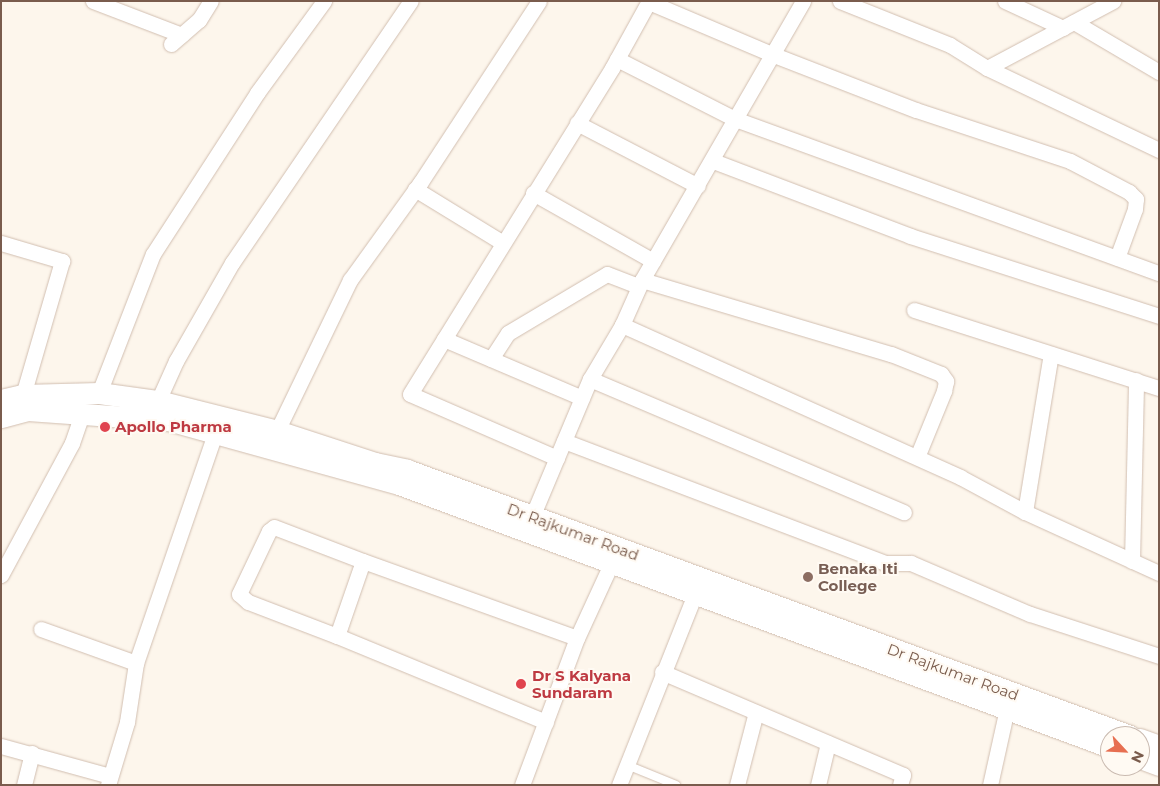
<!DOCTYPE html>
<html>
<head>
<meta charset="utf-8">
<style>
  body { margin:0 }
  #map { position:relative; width:1160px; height:786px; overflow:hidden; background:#fdf6ec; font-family:Montserrat,sans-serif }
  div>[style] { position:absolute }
  .roads { filter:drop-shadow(0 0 1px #d1beb0) drop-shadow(0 0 1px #d1beb0) }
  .lane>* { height:8px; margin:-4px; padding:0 4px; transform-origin:4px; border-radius:4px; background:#fff }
  .street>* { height:15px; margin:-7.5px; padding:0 7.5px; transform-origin:7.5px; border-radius:7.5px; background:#fff }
  .secondary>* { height:21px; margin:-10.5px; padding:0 10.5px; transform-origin:10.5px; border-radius:10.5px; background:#fff }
  .dots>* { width:14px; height:14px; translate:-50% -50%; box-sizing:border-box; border:2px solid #fffaf3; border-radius:50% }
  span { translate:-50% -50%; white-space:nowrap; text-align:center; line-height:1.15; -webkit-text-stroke:4px #fffaf3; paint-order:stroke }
  .health-label { font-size:15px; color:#be3a42; font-weight:700 }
  .left { translate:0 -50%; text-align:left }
  .street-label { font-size:15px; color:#7a5c4d }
  .education-label { font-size:15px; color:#785e54; font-weight:700 }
  .frame { position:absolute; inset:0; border:2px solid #7a5c4d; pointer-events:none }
  .north { position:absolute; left:1100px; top:726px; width:50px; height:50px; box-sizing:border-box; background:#fffaf3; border:1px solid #cabbb1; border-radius:50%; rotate:115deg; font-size:14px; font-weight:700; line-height:20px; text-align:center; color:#7a5c4d }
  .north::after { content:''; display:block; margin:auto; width:18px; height:22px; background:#e76f51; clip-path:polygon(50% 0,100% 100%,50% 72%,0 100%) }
</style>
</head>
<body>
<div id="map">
  <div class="roads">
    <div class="lane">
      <div style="left:627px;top:765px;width:53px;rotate:22.2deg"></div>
    </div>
    <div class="street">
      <div style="left:93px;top:1px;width:95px;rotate:20.9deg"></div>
      <div style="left:840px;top:1px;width:118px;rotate:21.8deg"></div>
      <div style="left:950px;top:45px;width:44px;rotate:31.9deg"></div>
      <div style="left:987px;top:68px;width:191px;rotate:25.5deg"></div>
      <div style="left:1005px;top:1px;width:64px;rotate:25deg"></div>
      <div style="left:649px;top:2px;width:136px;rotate:23deg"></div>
      <div style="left:774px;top:55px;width:152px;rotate:21.2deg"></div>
      <div style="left:916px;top:110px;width:162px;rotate:18.3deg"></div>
      <div style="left:1070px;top:161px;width:67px;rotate:27.7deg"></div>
      <div style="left:1129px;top:192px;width:10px;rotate:45deg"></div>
      <div style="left:1136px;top:199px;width:10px;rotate:96deg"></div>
      <div style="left:1135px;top:209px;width:52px;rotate:110.2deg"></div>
      <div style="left:1074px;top:22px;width:99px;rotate:30.5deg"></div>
      <div style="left:171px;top:44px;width:37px;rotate:-41deg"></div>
      <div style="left:199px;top:20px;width:22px;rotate:-58deg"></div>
      <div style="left:617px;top:59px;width:132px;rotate:27deg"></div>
      <div style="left:735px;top:119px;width:451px;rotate:20deg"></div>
      <div style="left:987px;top:68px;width:143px;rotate:-28deg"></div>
      <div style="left:577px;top:123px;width:136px;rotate:27.5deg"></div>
      <div style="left:713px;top:161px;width:211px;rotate:20.8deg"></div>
      <div style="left:910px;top:236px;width:262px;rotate:17.8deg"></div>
      <div style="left:415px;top:189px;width:103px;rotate:31.5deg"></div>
      <div style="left:533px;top:193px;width:138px;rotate:29.5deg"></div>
      <div style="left:1px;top:243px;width:64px;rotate:16.4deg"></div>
      <div style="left:62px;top:261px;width:140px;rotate:106.2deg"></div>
      <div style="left:642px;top:280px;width:260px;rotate:16.6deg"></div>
      <div style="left:891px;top:354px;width:54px;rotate:21.8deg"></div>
      <div style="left:941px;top:374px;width:9px;rotate:54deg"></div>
      <div style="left:946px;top:381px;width:10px;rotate:101deg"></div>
      <div style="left:944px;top:391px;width:71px;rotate:112.2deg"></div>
      <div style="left:914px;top:310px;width:257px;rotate:17.7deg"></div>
      <div style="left:622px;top:325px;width:371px;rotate:24.2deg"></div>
      <div style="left:960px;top:477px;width:74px;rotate:28.3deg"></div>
      <div style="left:1025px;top:512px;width:147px;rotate:24.5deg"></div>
      <div style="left:444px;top:339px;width:150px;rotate:23.1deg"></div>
      <div style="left:491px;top:359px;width:31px;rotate:-57deg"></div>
      <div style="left:508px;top:333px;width:115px;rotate:-30.8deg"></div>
      <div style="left:607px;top:274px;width:34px;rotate:21deg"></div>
      <div style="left:590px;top:379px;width:341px;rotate:23deg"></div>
      <div style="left:99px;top:393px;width:149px;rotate:-68.8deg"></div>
      <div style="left:153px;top:254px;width:192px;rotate:-57.1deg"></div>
      <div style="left:257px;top:93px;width:114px;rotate:-53.9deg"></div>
      <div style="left:158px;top:401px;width:44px;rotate:-65.8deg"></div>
      <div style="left:176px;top:361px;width:113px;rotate:-60.3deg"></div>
      <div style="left:232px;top:263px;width:317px;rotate:-55.7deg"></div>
      <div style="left:277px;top:431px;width:168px;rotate:-64.2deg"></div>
      <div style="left:350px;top:280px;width:120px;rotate:-54.2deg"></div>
      <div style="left:420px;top:183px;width:217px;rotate:-56.8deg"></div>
      <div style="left:564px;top:441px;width:343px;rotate:20.8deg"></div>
      <div style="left:885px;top:563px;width:26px"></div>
      <div style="left:911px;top:563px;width:129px;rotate:23.2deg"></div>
      <div style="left:1030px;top:614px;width:136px;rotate:18deg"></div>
      <div style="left:557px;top:458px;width:160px;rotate:-156.5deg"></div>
      <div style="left:410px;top:394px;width:384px;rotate:-58.2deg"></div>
      <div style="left:612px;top:68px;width:77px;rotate:-61.1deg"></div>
      <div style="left:1025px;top:512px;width:160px;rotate:-80.7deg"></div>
      <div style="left:529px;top:524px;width:157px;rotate:-67.2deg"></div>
      <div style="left:590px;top:379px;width:63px;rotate:-59.3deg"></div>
      <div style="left:622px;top:325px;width:49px;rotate:-66deg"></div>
      <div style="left:642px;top:280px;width:322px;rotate:-60deg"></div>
      <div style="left:1132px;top:561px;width:181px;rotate:-88.7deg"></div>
      <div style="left:1px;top:575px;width:150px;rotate:-61.7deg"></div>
      <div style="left:72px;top:443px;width:31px;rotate:-71deg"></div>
      <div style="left:41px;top:629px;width:101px;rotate:19.7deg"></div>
      <div style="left:337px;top:636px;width:95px;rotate:-159.1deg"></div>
      <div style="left:248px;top:602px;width:12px;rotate:-138deg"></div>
      <div style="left:239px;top:594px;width:70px;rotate:-64.5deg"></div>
      <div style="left:269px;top:531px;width:6px;rotate:-39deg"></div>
      <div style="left:274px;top:527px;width:95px;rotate:20.9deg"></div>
      <div style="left:662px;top:672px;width:262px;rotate:23.1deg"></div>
      <div style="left:903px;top:775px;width:10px;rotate:107deg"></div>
      <div style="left:546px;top:722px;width:226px;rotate:-157.6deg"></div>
      <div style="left:337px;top:636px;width:79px;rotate:-70.9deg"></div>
      <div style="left:363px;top:561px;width:227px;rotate:19.8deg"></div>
      <div style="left:1px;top:746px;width:113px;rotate:15.4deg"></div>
      <div style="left:24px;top:785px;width:33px;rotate:-76deg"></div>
      <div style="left:108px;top:785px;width:66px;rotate:-73.2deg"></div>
      <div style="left:127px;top:722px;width:60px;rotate:-81.3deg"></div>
      <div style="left:136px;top:663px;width:242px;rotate:-71deg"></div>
      <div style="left:522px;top:785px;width:157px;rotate:-69.5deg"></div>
      <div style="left:577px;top:638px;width:81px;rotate:-65.3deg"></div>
      <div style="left:619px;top:785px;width:216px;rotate:-68.3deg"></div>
      <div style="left:737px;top:785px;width:75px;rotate:-75.4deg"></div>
      <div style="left:818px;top:785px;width:43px;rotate:-76.6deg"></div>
      <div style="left:990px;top:785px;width:88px;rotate:-77.5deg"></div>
    </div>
    <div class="secondary">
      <div style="left:1px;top:400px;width:23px;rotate:-13deg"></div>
      <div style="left:23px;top:395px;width:76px;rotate:-1.5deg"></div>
      <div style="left:99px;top:393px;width:60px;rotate:7.7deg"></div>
      <div style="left:158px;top:401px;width:123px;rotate:14.1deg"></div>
      <div style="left:277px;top:431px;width:103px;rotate:18.1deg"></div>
      <div style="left:375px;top:463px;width:33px;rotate:12deg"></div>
      <div style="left:407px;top:470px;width:770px;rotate:20.2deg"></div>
      <div style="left:1px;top:417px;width:28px;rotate:-15deg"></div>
      <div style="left:28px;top:410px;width:140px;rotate:4.1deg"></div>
      <div style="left:168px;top:420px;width:240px;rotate:15.5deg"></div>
      <div style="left:399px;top:484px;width:758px;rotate:20.3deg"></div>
      <div style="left:1140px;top:739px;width:20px;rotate:20deg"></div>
      <div style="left:1140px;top:758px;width:20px;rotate:20deg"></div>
    </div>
  </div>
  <div class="dots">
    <div style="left:105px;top:427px;background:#e0444e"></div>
    <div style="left:808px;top:577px;background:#8d6e63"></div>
    <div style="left:521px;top:684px;background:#e0444e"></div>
  </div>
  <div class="health-label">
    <span class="left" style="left:115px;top:427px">Apollo Pharma</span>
    <span class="left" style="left:532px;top:684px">Dr S Kalyana<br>Sundaram</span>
  </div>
  <div class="street-label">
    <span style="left:573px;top:532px;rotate:20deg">Dr Rajkumar Road</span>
    <span style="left:953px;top:672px;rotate:20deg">Dr Rajkumar Road</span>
  </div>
  <div class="education-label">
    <span class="left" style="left:818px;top:577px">Benaka Iti<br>College</span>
  </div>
  <div class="frame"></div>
  <div class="north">N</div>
</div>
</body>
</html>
